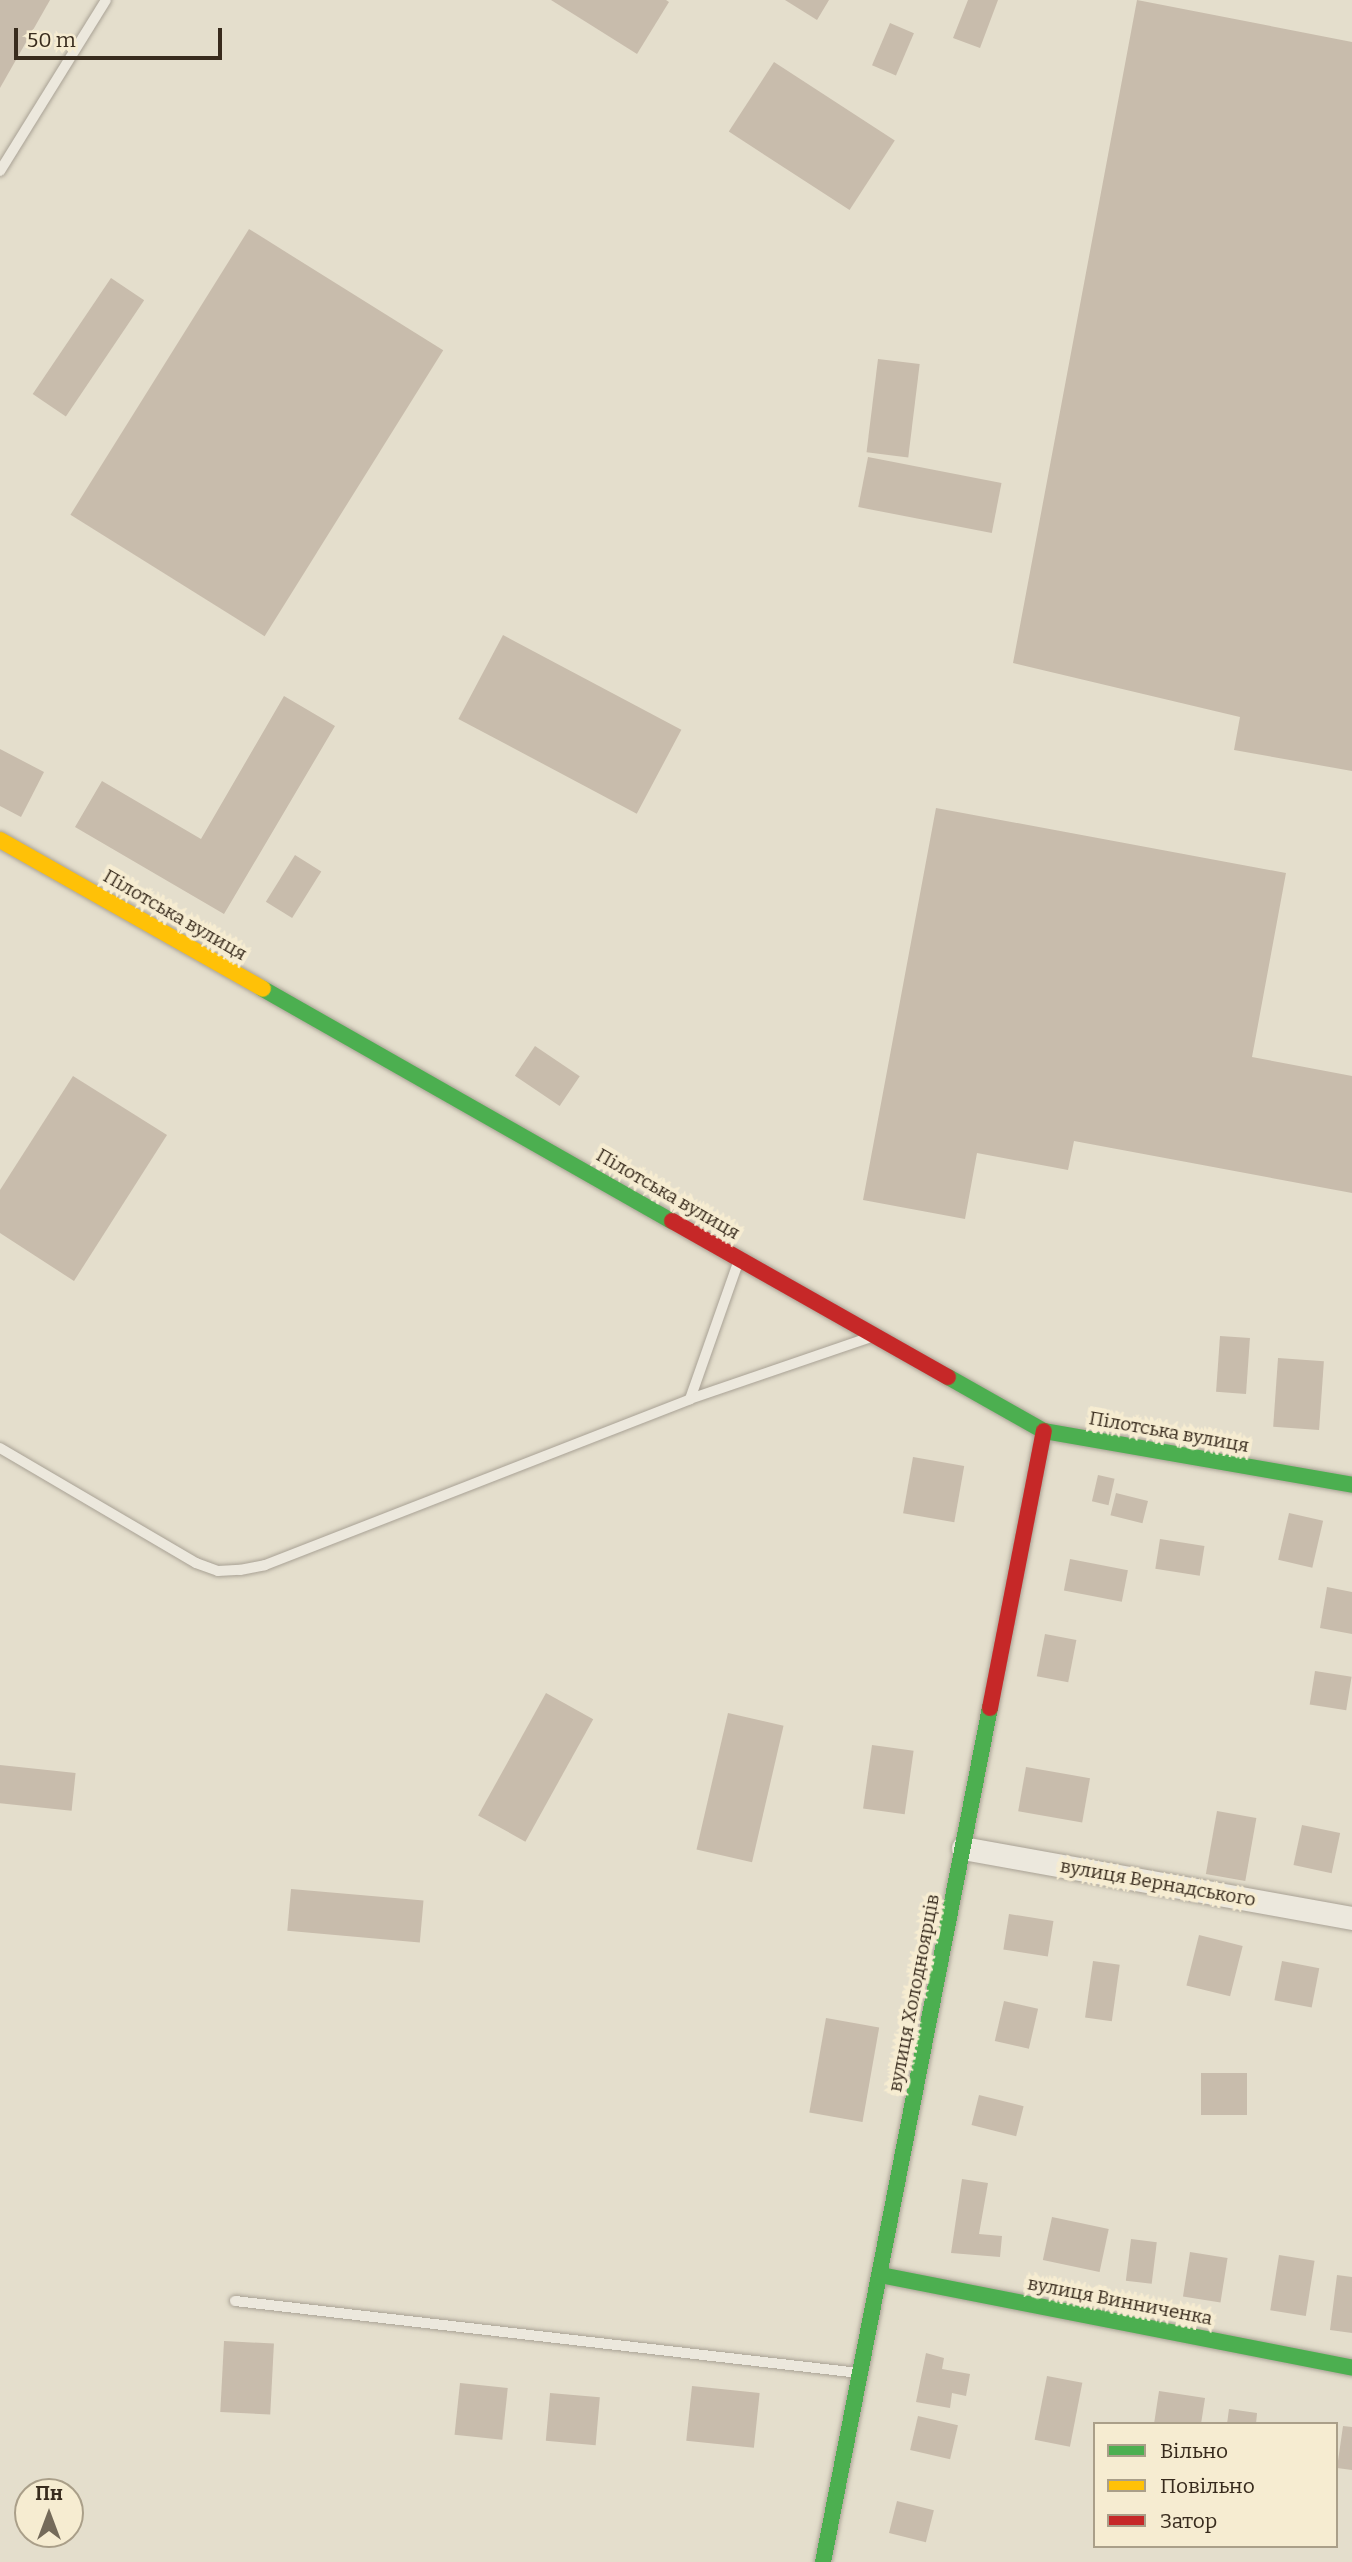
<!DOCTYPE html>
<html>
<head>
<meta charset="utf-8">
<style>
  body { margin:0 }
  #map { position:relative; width:1352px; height:2562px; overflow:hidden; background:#e4decc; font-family:Bitter,serif }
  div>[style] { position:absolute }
  .building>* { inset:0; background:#c8bcac; transform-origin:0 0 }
  .roads { filter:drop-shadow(0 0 2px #a9a295) drop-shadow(0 0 2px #a9a295) }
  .lane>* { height:10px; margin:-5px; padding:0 5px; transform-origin:5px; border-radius:5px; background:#ece8dd }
  .street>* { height:23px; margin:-11.5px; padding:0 11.5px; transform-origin:11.5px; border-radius:11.5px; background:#ece8dd }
  .fast>* { height:16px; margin:-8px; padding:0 8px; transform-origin:8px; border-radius:8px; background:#4caf50 }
  .slow>* { height:16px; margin:-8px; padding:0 8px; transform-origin:8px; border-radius:8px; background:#ffc107 }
  .jam>* { height:16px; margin:-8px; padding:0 8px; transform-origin:8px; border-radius:8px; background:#c62828 }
  span { translate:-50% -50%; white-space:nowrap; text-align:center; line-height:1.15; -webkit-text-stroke:7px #f6ecd1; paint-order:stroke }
  .street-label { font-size:19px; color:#382b1d }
  .legend { position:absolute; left:1093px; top:2422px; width:245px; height:126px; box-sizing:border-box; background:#f6ecd1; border:2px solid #aa9f89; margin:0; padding:9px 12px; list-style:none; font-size:21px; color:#382b1d }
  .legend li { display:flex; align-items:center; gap:14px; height:35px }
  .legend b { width:35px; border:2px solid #aa9f89 }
  .north { position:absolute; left:14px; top:2478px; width:70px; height:70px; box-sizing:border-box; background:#f6ecd1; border:2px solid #aa9f89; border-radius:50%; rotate:0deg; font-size:19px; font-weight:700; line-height:28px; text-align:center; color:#382b1d }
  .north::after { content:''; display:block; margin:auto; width:24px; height:32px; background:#746a5a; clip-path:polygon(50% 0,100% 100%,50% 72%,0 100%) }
  .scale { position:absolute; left:14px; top:28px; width:208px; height:32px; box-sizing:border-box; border:4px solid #382b1d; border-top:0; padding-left:9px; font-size:21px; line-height:24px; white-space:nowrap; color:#382b1d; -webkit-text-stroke:5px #f6ecd1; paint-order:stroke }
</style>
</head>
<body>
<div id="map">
  <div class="building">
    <div style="clip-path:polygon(0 0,50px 0,0 88px)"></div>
    <div style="clip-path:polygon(551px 0,666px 0,669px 2px,637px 54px)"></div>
    <div style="clip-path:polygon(785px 0,829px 0,817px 20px)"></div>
    <div style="clip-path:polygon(968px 0,998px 0,980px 48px,953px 38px)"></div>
    <div style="clip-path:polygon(1137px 0,1352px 42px,1352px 771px,1234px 750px,1240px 717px,1013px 663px)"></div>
    <div style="left:890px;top:23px;width:26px;height:46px;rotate:23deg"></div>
    <div style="left:774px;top:62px;width:144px;height:83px;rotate:33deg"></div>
    <div style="left:249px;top:229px;width:229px;height:337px;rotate:32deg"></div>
    <div style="left:111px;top:278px;width:40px;height:140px;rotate:34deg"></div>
    <div style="left:878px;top:359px;width:42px;height:94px;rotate:7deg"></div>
    <div style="left:868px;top:457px;width:136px;height:51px;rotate:11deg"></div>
    <div style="left:503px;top:635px;width:202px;height:95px;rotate:28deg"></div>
    <div style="clip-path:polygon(284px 696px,335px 726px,224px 914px,75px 827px,102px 781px,201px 839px)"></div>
    <div style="clip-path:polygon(0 749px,44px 772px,21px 817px,0 806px)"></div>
    <div style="clip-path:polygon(936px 808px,1286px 873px,1252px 1057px,1352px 1076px,1352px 1193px,1074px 1141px,1068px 1170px,977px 1153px,965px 1219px,863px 1200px)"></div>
    <div style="left:295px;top:855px;width:31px;height:55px;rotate:32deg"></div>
    <div style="left:535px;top:1046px;width:54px;height:36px;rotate:34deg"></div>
    <div style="clip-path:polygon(73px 1076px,167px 1135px,74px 1281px,0 1233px,0 1190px)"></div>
    <div style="left:1220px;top:1336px;width:30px;height:56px;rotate:4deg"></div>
    <div style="left:1278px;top:1358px;width:46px;height:69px;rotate:4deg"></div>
    <div style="left:913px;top:1457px;width:52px;height:57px;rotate:10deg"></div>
    <div style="left:1098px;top:1475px;width:17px;height:27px;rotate:13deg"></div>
    <div style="left:1116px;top:1493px;width:33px;height:23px;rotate:14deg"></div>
    <div style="left:1289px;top:1513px;width:35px;height:48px;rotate:13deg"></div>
    <div style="left:1160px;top:1539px;width:45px;height:30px;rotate:9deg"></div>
    <div style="left:1070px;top:1559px;width:59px;height:32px;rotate:11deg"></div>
    <div style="clip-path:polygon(1327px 1587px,1352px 1592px,1352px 1634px,1320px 1628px)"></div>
    <div style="left:1045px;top:1634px;width:32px;height:43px;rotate:11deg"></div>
    <div style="left:1315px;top:1671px;width:37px;height:34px;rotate:9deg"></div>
    <div style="left:546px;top:1693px;width:54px;height:140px;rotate:29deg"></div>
    <div style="left:728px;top:1713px;width:57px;height:140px;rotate:13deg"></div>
    <div style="left:872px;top:1745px;width:42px;height:64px;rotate:8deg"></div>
    <div style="left:0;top:1765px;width:76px;height:38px;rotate:6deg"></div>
    <div style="left:1026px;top:1767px;width:65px;height:45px;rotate:10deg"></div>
    <div style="left:1217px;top:1811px;width:40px;height:64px;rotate:10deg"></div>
    <div style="left:1302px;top:1825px;width:39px;height:41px;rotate:12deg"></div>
    <div style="left:291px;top:1889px;width:133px;height:42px;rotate:5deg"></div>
    <div style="left:1009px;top:1914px;width:45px;height:36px;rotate:9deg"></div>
    <div style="left:1199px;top:1935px;width:45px;height:52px;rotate:14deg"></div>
    <div style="left:1093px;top:1961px;width:27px;height:57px;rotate:8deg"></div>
    <div style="left:1282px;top:1961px;width:38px;height:40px;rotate:11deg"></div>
    <div style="left:1004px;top:2001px;width:35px;height:41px;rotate:13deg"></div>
    <div style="left:826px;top:2018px;width:54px;height:96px;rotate:10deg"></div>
    <div style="left:1201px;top:2073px;width:46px;height:42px"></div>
    <div style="left:979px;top:2095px;width:46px;height:31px;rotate:14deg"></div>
    <div style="clip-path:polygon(962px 2179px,988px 2183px,979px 2234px,1002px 2236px,1000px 2257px,951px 2253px)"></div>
    <div style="left:1052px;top:2217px;width:58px;height:44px;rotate:12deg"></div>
    <div style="left:1131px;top:2239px;width:26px;height:42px;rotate:7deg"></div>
    <div style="left:1190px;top:2252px;width:38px;height:45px;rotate:9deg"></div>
    <div style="left:1279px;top:2255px;width:36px;height:56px;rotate:9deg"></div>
    <div style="clip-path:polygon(1337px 2275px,1352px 2277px,1352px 2333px,1330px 2330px)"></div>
    <div style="left:224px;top:2341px;width:50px;height:71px;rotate:3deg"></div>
    <div style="clip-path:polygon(926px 2353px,944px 2358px,942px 2369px,970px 2374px,966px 2396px,952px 2393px,950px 2408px,916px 2402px)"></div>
    <div style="left:1047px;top:2376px;width:36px;height:65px;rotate:11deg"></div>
    <div style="left:460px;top:2383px;width:48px;height:52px;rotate:6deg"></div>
    <div style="left:692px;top:2386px;width:68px;height:55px;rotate:6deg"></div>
    <div style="clip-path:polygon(1159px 2391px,1205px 2398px,1201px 2424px,1154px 2424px)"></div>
    <div style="left:550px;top:2393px;width:50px;height:48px;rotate:5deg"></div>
    <div style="clip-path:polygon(1229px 2409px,1257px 2413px,1256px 2424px,1227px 2424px)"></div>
    <div style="left:918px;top:2416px;width:41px;height:35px;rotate:13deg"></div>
    <div style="clip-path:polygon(1343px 2426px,1352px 2427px,1352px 2470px,1337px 2468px)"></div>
    <div style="left:897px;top:2501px;width:38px;height:33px;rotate:14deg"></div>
  </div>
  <div class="roads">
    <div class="lane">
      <div style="left:0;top:171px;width:201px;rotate:-58.2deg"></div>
      <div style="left:690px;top:1399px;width:147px;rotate:-70.6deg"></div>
      <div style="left:0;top:1448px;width:227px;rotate:30.4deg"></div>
      <div style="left:196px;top:1563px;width:23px;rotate:20deg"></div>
      <div style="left:218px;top:1571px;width:22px;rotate:-3deg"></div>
      <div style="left:240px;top:1570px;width:25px;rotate:-11deg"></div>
      <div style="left:265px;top:1565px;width:456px;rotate:-21.3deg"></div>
      <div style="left:690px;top:1399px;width:188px;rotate:-18.9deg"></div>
      <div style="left:235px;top:2301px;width:628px;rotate:6.58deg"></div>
    </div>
    <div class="street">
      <div style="left:963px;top:1848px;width:395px;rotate:10.2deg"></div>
    </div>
    <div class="fast">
      <div style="left:263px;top:989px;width:470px;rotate:29.6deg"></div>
      <div style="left:948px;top:1377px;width:110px;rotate:29.4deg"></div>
      <div style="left:1044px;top:1431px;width:313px;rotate:9.9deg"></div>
      <div style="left:880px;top:2275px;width:481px;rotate:11.1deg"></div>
      <div style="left:823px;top:2562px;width:870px;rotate:-78.94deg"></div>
    </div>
    <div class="slow">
      <div style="left:0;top:840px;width:302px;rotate:29.5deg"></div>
    </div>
    <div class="jam">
      <div style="left:672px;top:1221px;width:317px;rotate:29.5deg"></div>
      <div style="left:990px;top:1708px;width:282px;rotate:-79deg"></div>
    </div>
  </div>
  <div class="street-label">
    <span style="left:175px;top:915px;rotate:30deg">Пілотська вулиця</span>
    <span style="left:668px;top:1194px;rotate:30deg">Пілотська вулиця</span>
    <span style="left:1169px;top:1432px;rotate:10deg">Пілотська вулиця</span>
    <span style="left:1158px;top:1883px;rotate:10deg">вулиця Вернадського</span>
    <span style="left:914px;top:1993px;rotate:-79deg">вулиця Холодноярців</span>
    <span style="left:1120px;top:2301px;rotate:11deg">вулиця Винниченка</span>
  </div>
  <ul class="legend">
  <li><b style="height:9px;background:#4caf50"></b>Вільно</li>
  <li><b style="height:9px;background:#ffc107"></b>Повільно</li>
  <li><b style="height:9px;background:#c62828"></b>Затор</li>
  </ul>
  <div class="north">Пн</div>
  <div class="scale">50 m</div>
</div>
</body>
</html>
